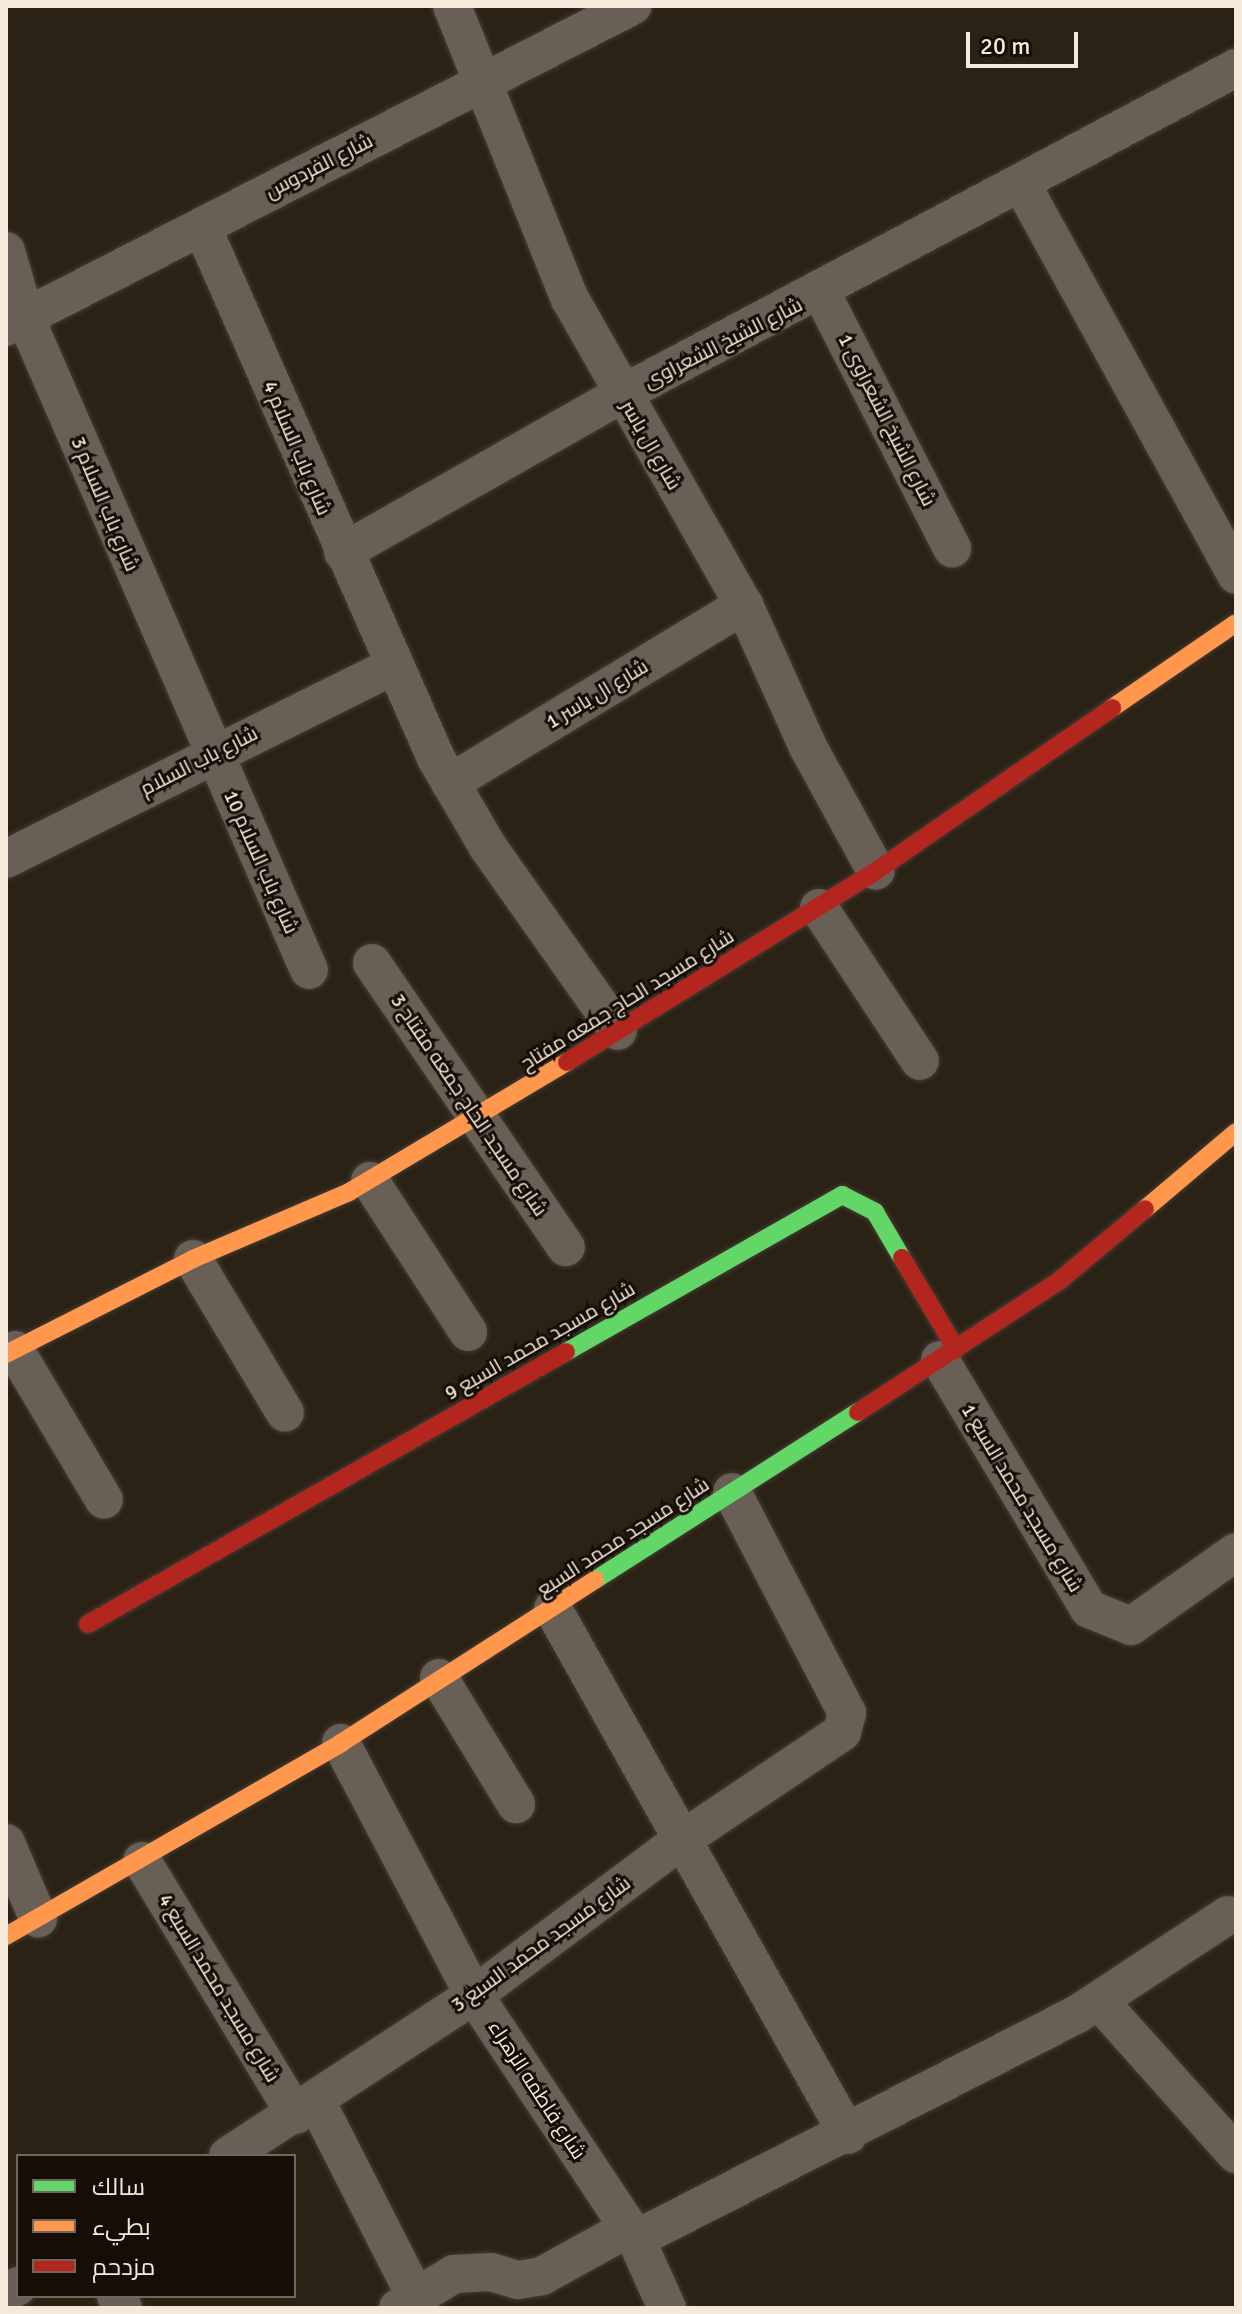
<!DOCTYPE html>
<html>
<head>
<meta charset="utf-8">
<style>
  body { margin:0 }
  #map { position:relative; width:1242px; height:2314px; overflow:hidden; background:#2b2216; font-family:Signika,Cairo,sans-serif }
  div>[style] { position:absolute }
  .roads { filter:drop-shadow(0 0 2px #443c34) drop-shadow(0 0 2px #443c34) }
  .street>* { height:38px; margin:-19px; padding:0 19px; transform-origin:19px; border-radius:19px; background:#686057 }
  .fast>* { height:18px; margin:-9px; padding:0 9px; transform-origin:9px; border-radius:9px; background:#63d668 }
  .slow>* { height:18px; margin:-9px; padding:0 9px; transform-origin:9px; border-radius:9px; background:#ff974d }
  .jam>* { height:18px; margin:-9px; padding:0 9px; transform-origin:9px; border-radius:9px; background:#b3261e }
  span { translate:-50% -50%; white-space:nowrap; text-align:center; line-height:1.15; -webkit-text-stroke:6px #160e06; paint-order:stroke }
  .street-label { font-size:20px; color:#f5e9dc }
  .frame { position:absolute; inset:0; border:8px solid #f5e9dc; pointer-events:none }
  .legend { position:absolute; left:16px; top:2154px; width:280px; height:144px; box-sizing:border-box; background:#160e06; border:2px solid #6f665c; margin:0; padding:10px 14px; list-style:none; font-size:24px; color:#f5e9dc }
  .legend li { display:flex; align-items:center; gap:16px; height:40px }
  .legend b { width:40px; border:2px solid #6f665c }
  .scale { position:absolute; left:966px; top:32px; width:112px; height:36px; box-sizing:border-box; border:4px solid #f5e9dc; border-top:0; padding-left:10px; font-size:24px; line-height:28px; white-space:nowrap; color:#f5e9dc; -webkit-text-stroke:6px #160e06; paint-order:stroke }
</style>
</head>
<body>
<div id="map">
  <div class="roads">
    <div class="street">
      <div style="left:452px;top:6px;width:316px;rotate:68.1deg"></div>
      <div style="left:570px;top:299px;width:352px;rotate:60.4deg"></div>
      <div style="left:744px;top:605px;width:156px;rotate:65.7deg"></div>
      <div style="left:808px;top:747px;width:141px;rotate:61.3deg"></div>
      <div style="left:1022px;top:185px;width:445px;rotate:61.2deg"></div>
      <div style="left:203px;top:229px;width:578px;rotate:66.23deg"></div>
      <div style="left:436px;top:758px;width:103px;rotate:59.7deg"></div>
      <div style="left:488px;top:847px;width:225px;rotate:54.8deg"></div>
      <div style="left:6px;top:251px;width:69px;rotate:73.9deg"></div>
      <div style="left:25px;top:317px;width:712px;rotate:66.5deg"></div>
      <div style="left:821px;top:292px;width:288px;rotate:62.9deg"></div>
      <div style="left:6px;top:327px;width:704px;rotate:-27.15deg"></div>
      <div style="left:343px;top:552px;width:321px;rotate:-29.5deg"></div>
      <div style="left:622px;top:394px;width:695px;rotate:-27.97deg"></div>
      <div style="left:450px;top:783px;width:344px;rotate:-31.2deg"></div>
      <div style="left:6px;top:859px;width:432px;rotate:-26.5deg"></div>
      <div style="left:819px;top:908px;width:183px;rotate:56.6deg"></div>
      <div style="left:372px;top:963px;width:344px;rotate:55.7deg"></div>
      <div style="left:370px;top:1181px;width:180px;rotate:57deg"></div>
      <div style="left:193px;top:1259px;width:179px;rotate:59.1deg"></div>
      <div style="left:15px;top:1350px;width:174px;rotate:59.3deg"></div>
      <div style="left:940px;top:1360px;width:290px;rotate:59.1deg"></div>
      <div style="left:1089px;top:1609px;width:45px;rotate:22deg"></div>
      <div style="left:1131px;top:1626px;width:128px;rotate:-35.2deg"></div>
      <div style="left:553px;top:1609px;width:603px;rotate:60.71deg"></div>
      <div style="left:439px;top:1678px;width:148px;rotate:58.6deg"></div>
      <div style="left:341px;top:1743px;width:285px;rotate:62.2deg"></div>
      <div style="left:474px;top:1995px;width:293px;rotate:56.4deg"></div>
      <div style="left:636px;top:2239px;width:76px;rotate:65.8deg"></div>
      <div style="left:6px;top:1843px;width:82px;rotate:66.9deg"></div>
      <div style="left:142px;top:1861px;width:297px;rotate:58.8deg"></div>
      <div style="left:1100px;top:2002px;width:204px;rotate:48.2deg"></div>
      <div style="left:316px;top:2101px;width:220px;rotate:63deg"></div>
      <div style="left:228px;top:2156px;width:294px;rotate:-33.2deg"></div>
      <div style="left:474px;top:1995px;width:257px;rotate:-36.8deg"></div>
      <div style="left:680px;top:1841px;width:195px;rotate:-33.9deg"></div>
      <div style="left:842px;top:1732px;width:20px;rotate:-75deg"></div>
      <div style="left:847px;top:1713px;width:249px;rotate:-117.5deg"></div>
      <div style="left:636px;top:2239px;width:494px;rotate:-27deg"></div>
      <div style="left:1076px;top:2015px;width:182px;rotate:-33.3deg"></div>
      <div style="left:6px;top:2293px;width:14px;rotate:-30deg"></div>
      <div style="left:116px;top:2296px;width:14px;rotate:60deg"></div>
      <div style="left:398px;top:2308px;width:66px;rotate:-31.3deg"></div>
      <div style="left:454px;top:2274px;width:37px;rotate:-3deg"></div>
      <div style="left:491px;top:2272px;width:28px;rotate:17deg"></div>
      <div style="left:518px;top:2280px;width:24px;rotate:-9deg"></div>
      <div style="left:542px;top:2276px;width:99px;rotate:-28.9deg"></div>
    </div>
    <div class="fast">
      <div style="left:566px;top:1352px;width:318px;rotate:-29.6deg"></div>
      <div style="left:842px;top:1195px;width:37px;rotate:27deg"></div>
      <div style="left:875px;top:1212px;width:53px;rotate:59.6deg"></div>
      <div style="left:595px;top:1580px;width:312px;rotate:-32.6deg"></div>
    </div>
    <div class="slow">
      <div style="left:1112px;top:708px;width:150px;rotate:-34.4deg"></div>
      <div style="left:1145px;top:1209px;width:119px;rotate:-40.2deg"></div>
      <div style="left:6px;top:1354px;width:210px;rotate:-26.9deg"></div>
      <div style="left:193px;top:1259px;width:170px;rotate:-23.2deg"></div>
      <div style="left:349px;top:1192px;width:254px;rotate:-30.8deg"></div>
      <div style="left:6px;top:1936px;width:387px;rotate:-29.9deg"></div>
      <div style="left:341px;top:1743px;width:302px;rotate:-32.7deg"></div>
    </div>
    <div class="jam">
      <div style="left:567px;top:1062px;width:363px;rotate:-31.7deg"></div>
      <div style="left:876px;top:871px;width:287px;rotate:-34.6deg"></div>
      <div style="left:902px;top:1258px;width:106px;rotate:59.3deg"></div>
      <div style="left:858px;top:1412px;width:240px;rotate:-33.1deg"></div>
      <div style="left:1059px;top:1281px;width:112px;rotate:-39.9deg"></div>
      <div style="left:88px;top:1624px;width:550px;rotate:-29.64deg"></div>
    </div>
  </div>
  <div class="street-label">
    <span style="left:319px;top:166px;rotate:-27deg">شارع الفردوس</span>
    <span style="left:723px;top:343px;rotate:-27deg">شارع الشيخ الشعراوى</span>
    <span style="left:887px;top:420px;rotate:63deg">شارع الشيخ الشعراوى 1</span>
    <span style="left:651px;top:445px;rotate:60deg">شارع ال ياسر</span>
    <span style="left:297px;top:448px;rotate:67deg">شارع باب السلام 4</span>
    <span style="left:105px;top:504px;rotate:67deg">شارع باب السلام 3</span>
    <span style="left:597px;top:694px;rotate:-31deg">شارع ال ياسر 1</span>
    <span style="left:199px;top:761px;rotate:-27deg">شارع باب السلام</span>
    <span style="left:261px;top:862px;rotate:66deg">شارع باب السلام 10</span>
    <span style="left:627px;top:1000px;rotate:-32deg">شارع مسجد الحاج جمعه مفتاح</span>
    <span style="left:469px;top:1105px;rotate:56deg">شارع مسجد الحاج جمعه مفتاح 3</span>
    <span style="left:540px;top:1341px;rotate:-30deg">شارع مسجد محمد السبع 9</span>
    <span style="left:1022px;top:1498px;rotate:59deg">شارع مسجد محمد السبع 1</span>
    <span style="left:623px;top:1537px;rotate:-33deg">شارع مسجد محمد السبع</span>
    <span style="left:541px;top:1944px;rotate:-36deg">شارع مسجد محمد السبع 3</span>
    <span style="left:219px;top:1988px;rotate:59deg">شارع مسجد محمد السبع 4</span>
    <span style="left:537px;top:2090px;rotate:57deg">شارع فاطمه الزهراء</span>
  </div>
  <div class="frame"></div>
  <ul class="legend">
  <li><b style="height:10px;background:#63d668"></b>سالك</li>
  <li><b style="height:10px;background:#ff974d"></b>بطيء</li>
  <li><b style="height:10px;background:#b3261e"></b>مزدحم</li>
  </ul>
  <div class="scale">20 m</div>
</div>
</body>
</html>
